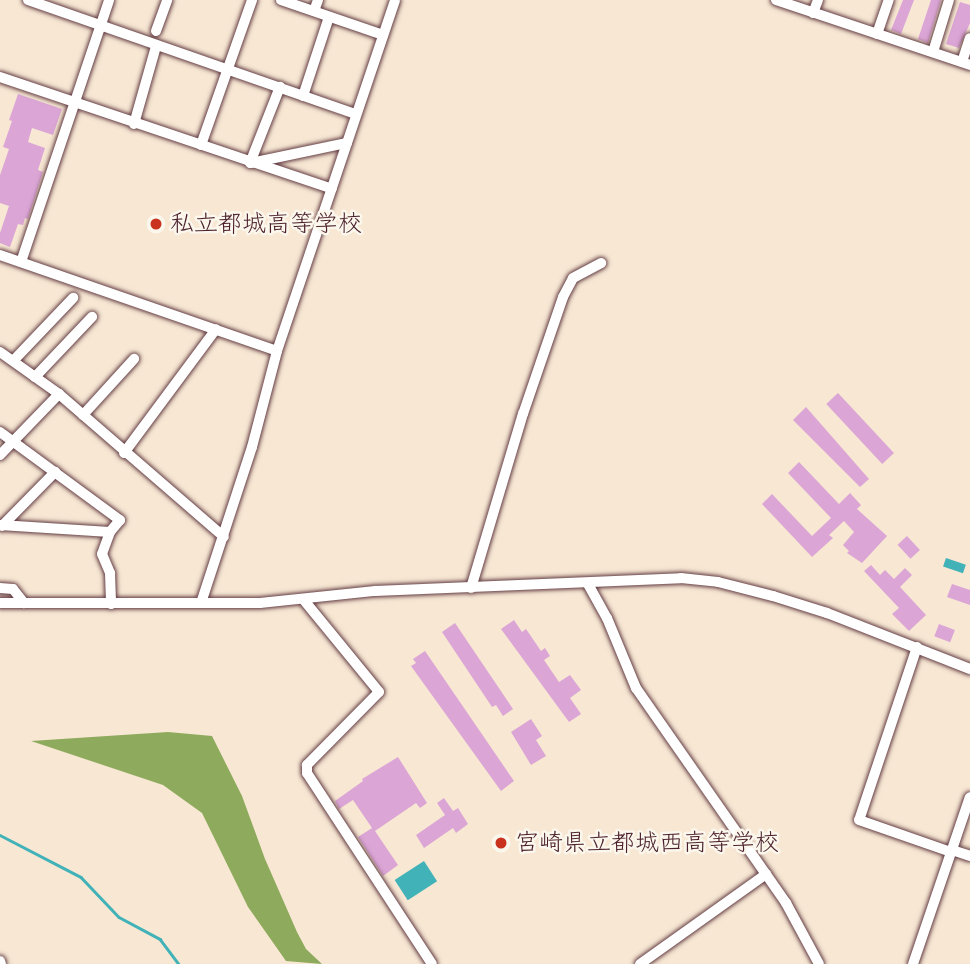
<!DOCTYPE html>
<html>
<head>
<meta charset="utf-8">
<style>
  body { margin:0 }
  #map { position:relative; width:970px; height:964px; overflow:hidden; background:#f7e7d3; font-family:"Balsamiq Sans","Klee One",sans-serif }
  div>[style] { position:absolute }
  .forest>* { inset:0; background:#8eaa5c }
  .water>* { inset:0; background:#41b2b8; transform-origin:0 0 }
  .stream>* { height:2.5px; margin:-1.25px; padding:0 1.25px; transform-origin:1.25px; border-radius:1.25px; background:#41b2b8 }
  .building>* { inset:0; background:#dba6d6; transform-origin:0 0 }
  .roads { filter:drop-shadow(0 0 2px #643d44) drop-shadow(0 0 2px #643d44) }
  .minor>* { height:10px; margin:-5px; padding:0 5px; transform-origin:5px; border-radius:5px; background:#fff }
  .dots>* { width:19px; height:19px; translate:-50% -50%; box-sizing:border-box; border:4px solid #fbf7ec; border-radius:50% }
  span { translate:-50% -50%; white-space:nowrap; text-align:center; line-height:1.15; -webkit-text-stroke:5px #fbf7ec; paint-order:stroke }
  .poi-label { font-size:24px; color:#4a1f2b }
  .left { translate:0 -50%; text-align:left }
</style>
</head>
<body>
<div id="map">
  <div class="forest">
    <div style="clip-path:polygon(168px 732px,212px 736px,242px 796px,265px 859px,297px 932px,306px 949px,322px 964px,286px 961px,248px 907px,202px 813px,163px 785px,31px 741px)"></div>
  </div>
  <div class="water">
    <div style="left:946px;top:558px;width:21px;height:9px;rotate:19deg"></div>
    <div style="left:424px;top:861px;width:24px;height:35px;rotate:57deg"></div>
  </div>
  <div class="stream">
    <div style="left:0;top:835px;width:91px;rotate:27.4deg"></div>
    <div style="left:81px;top:877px;width:55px;rotate:46.5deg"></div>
    <div style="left:119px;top:917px;width:47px;rotate:28.2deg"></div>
    <div style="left:160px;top:939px;width:31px;rotate:53deg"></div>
  </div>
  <div class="building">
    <div style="clip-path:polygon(903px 0,914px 0,901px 34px,891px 30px)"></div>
    <div style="clip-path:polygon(931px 0,941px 0,928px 43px,918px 39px)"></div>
    <div style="clip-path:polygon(960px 2px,970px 5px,970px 23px,959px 48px,946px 44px)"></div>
    <div style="clip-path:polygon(18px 94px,62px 109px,53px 135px,32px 128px,28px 142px,45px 148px,38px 170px,43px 172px,28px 219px,25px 218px,23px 225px,18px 224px,10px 247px,0 243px,0 233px,9px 206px,0 203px,0 175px,9px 149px,3px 147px,12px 121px,9px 120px)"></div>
    <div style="left:838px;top:393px;width:82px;height:16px;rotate:47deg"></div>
    <div style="clip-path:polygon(806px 407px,869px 479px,860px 487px,793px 420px)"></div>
    <div style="clip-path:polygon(799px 462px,839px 504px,850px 493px,861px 505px,857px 509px,887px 536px,862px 563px,847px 553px,849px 551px,843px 545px,854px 532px,844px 521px,829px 535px,833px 538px,812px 557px,762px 504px,772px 494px,812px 536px,831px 518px,788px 473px)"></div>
    <div style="left:907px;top:536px;width:19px;height:13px;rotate:47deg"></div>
    <div style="clip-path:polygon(871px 565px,880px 575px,885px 570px,894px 579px,905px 568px,912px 575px,900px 587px,926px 615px,909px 631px,892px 614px,899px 608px,864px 571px)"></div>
    <div style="clip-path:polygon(952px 584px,970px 590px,970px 605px,947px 597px)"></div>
    <div style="clip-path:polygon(514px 620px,522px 632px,526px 629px,541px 651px,545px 648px,550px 656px,544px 660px,559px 682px,570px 675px,581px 690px,570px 698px,581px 714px,569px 722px,501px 629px)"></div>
    <div style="clip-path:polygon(455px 623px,513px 709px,503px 716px,496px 705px,492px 707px,442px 632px)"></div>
    <div style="left:939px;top:624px;width:17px;height:13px;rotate:21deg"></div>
    <div style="clip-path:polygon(425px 651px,514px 781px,501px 791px,411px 666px,416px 663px,413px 659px)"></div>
    <div style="clip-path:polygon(531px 719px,542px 736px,536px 740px,546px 756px,531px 765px,511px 732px)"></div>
    <div style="clip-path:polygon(398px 757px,427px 803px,420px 808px,416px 803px,375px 831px,398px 865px,383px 876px,358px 837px,372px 828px,353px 800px,339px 809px,335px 801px,363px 781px,362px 779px)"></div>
    <div style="clip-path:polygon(444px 798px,453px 811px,458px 808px,468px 824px,456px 833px,453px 828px,424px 848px,416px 835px,445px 815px,437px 803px)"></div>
  </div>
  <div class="roads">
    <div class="minor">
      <div style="left:28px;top:0;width:347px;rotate:19.2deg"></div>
      <div style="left:281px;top:0;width:108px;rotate:18.9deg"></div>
      <div style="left:776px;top:0;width:205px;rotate:18.5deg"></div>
      <div style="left:314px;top:11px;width:12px;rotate:-70deg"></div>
      <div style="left:813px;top:13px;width:14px;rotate:-69deg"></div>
      <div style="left:156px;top:31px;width:33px;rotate:-70deg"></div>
      <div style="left:877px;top:34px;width:36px;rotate:-71deg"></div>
      <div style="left:933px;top:52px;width:54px;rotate:-72.9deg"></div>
      <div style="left:962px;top:62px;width:25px;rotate:-72deg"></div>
      <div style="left:0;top:77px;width:350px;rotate:18.6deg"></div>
      <div style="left:303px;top:96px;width:83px;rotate:-71.8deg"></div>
      <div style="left:134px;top:124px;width:81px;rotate:-74.2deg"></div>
      <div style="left:201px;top:145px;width:154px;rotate:-70.6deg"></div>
      <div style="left:250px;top:163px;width:82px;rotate:-68.5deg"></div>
      <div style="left:251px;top:163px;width:98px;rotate:-11.8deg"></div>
      <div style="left:0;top:255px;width:293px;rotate:19.1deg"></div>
      <div style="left:21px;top:262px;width:276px;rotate:-71.4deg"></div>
      <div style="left:0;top:352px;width:72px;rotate:35.4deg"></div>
      <div style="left:59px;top:394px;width:218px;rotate:40.9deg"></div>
      <div style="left:14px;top:360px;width:86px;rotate:-46.4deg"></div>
      <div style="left:35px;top:377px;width:83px;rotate:-46.5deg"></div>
      <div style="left:83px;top:415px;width:76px;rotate:-47.7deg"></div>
      <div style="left:0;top:432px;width:149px;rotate:36.3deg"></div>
      <div style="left:120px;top:520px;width:16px;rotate:130deg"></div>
      <div style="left:110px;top:532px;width:23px;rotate:110deg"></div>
      <div style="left:102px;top:554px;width:21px;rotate:67deg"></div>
      <div style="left:110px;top:573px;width:31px;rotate:88deg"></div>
      <div style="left:124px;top:453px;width:154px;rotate:-53.4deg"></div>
      <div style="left:0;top:455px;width:85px;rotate:-46deg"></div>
      <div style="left:0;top:525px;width:110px;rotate:3.6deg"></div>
      <div style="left:2px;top:526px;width:76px;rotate:-45.5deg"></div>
      <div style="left:588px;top:584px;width:39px;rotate:61deg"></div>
      <div style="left:607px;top:618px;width:76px;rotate:67.5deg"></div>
      <div style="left:636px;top:688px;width:262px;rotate:55.1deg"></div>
      <div style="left:786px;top:903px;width:69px;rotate:61.6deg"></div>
      <div style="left:0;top:588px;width:13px;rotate:4deg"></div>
      <div style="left:13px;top:589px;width:18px;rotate:52deg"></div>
      <div style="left:471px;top:588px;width:182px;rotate:-73.4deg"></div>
      <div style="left:523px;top:414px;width:124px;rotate:-71.1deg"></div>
      <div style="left:563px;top:297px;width:21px;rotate:-62deg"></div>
      <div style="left:573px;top:278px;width:32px;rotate:-28deg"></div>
      <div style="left:303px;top:599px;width:120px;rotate:50.7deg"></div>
      <div style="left:379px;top:692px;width:103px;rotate:134.6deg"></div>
      <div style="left:307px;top:765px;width:8px;rotate:90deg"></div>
      <div style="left:307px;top:773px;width:228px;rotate:56.8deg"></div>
      <div style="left:0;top:603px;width:260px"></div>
      <div style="left:260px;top:603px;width:116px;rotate:-6deg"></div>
      <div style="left:375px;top:591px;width:306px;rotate:-2.4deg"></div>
      <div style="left:681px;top:578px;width:37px;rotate:6deg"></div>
      <div style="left:718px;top:582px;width:57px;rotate:14.3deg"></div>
      <div style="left:773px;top:596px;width:57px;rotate:17.5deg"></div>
      <div style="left:827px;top:613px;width:154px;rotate:21.4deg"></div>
      <div style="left:201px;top:603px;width:164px;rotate:-71.9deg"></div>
      <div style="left:252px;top:447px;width:99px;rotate:-75.4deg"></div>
      <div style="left:277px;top:351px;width:370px;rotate:-71.4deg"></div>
      <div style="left:917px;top:647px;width:182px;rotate:108.5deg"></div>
      <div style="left:859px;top:820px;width:97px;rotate:19.2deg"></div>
      <div style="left:952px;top:850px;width:19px;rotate:18deg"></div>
      <div style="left:0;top:961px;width:3px;rotate:72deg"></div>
      <div style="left:640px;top:964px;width:155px;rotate:-35.5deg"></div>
      <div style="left:913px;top:964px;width:176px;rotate:-71.2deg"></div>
    </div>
  </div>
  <div class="dots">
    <div style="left:156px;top:224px;background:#c8321e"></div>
    <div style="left:501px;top:843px;background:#c8321e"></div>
  </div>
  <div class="poi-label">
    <span class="left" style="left:170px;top:224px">私立都城高等学校</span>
    <span class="left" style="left:515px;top:843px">宮崎県立都城西高等学校</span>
  </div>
</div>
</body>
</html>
